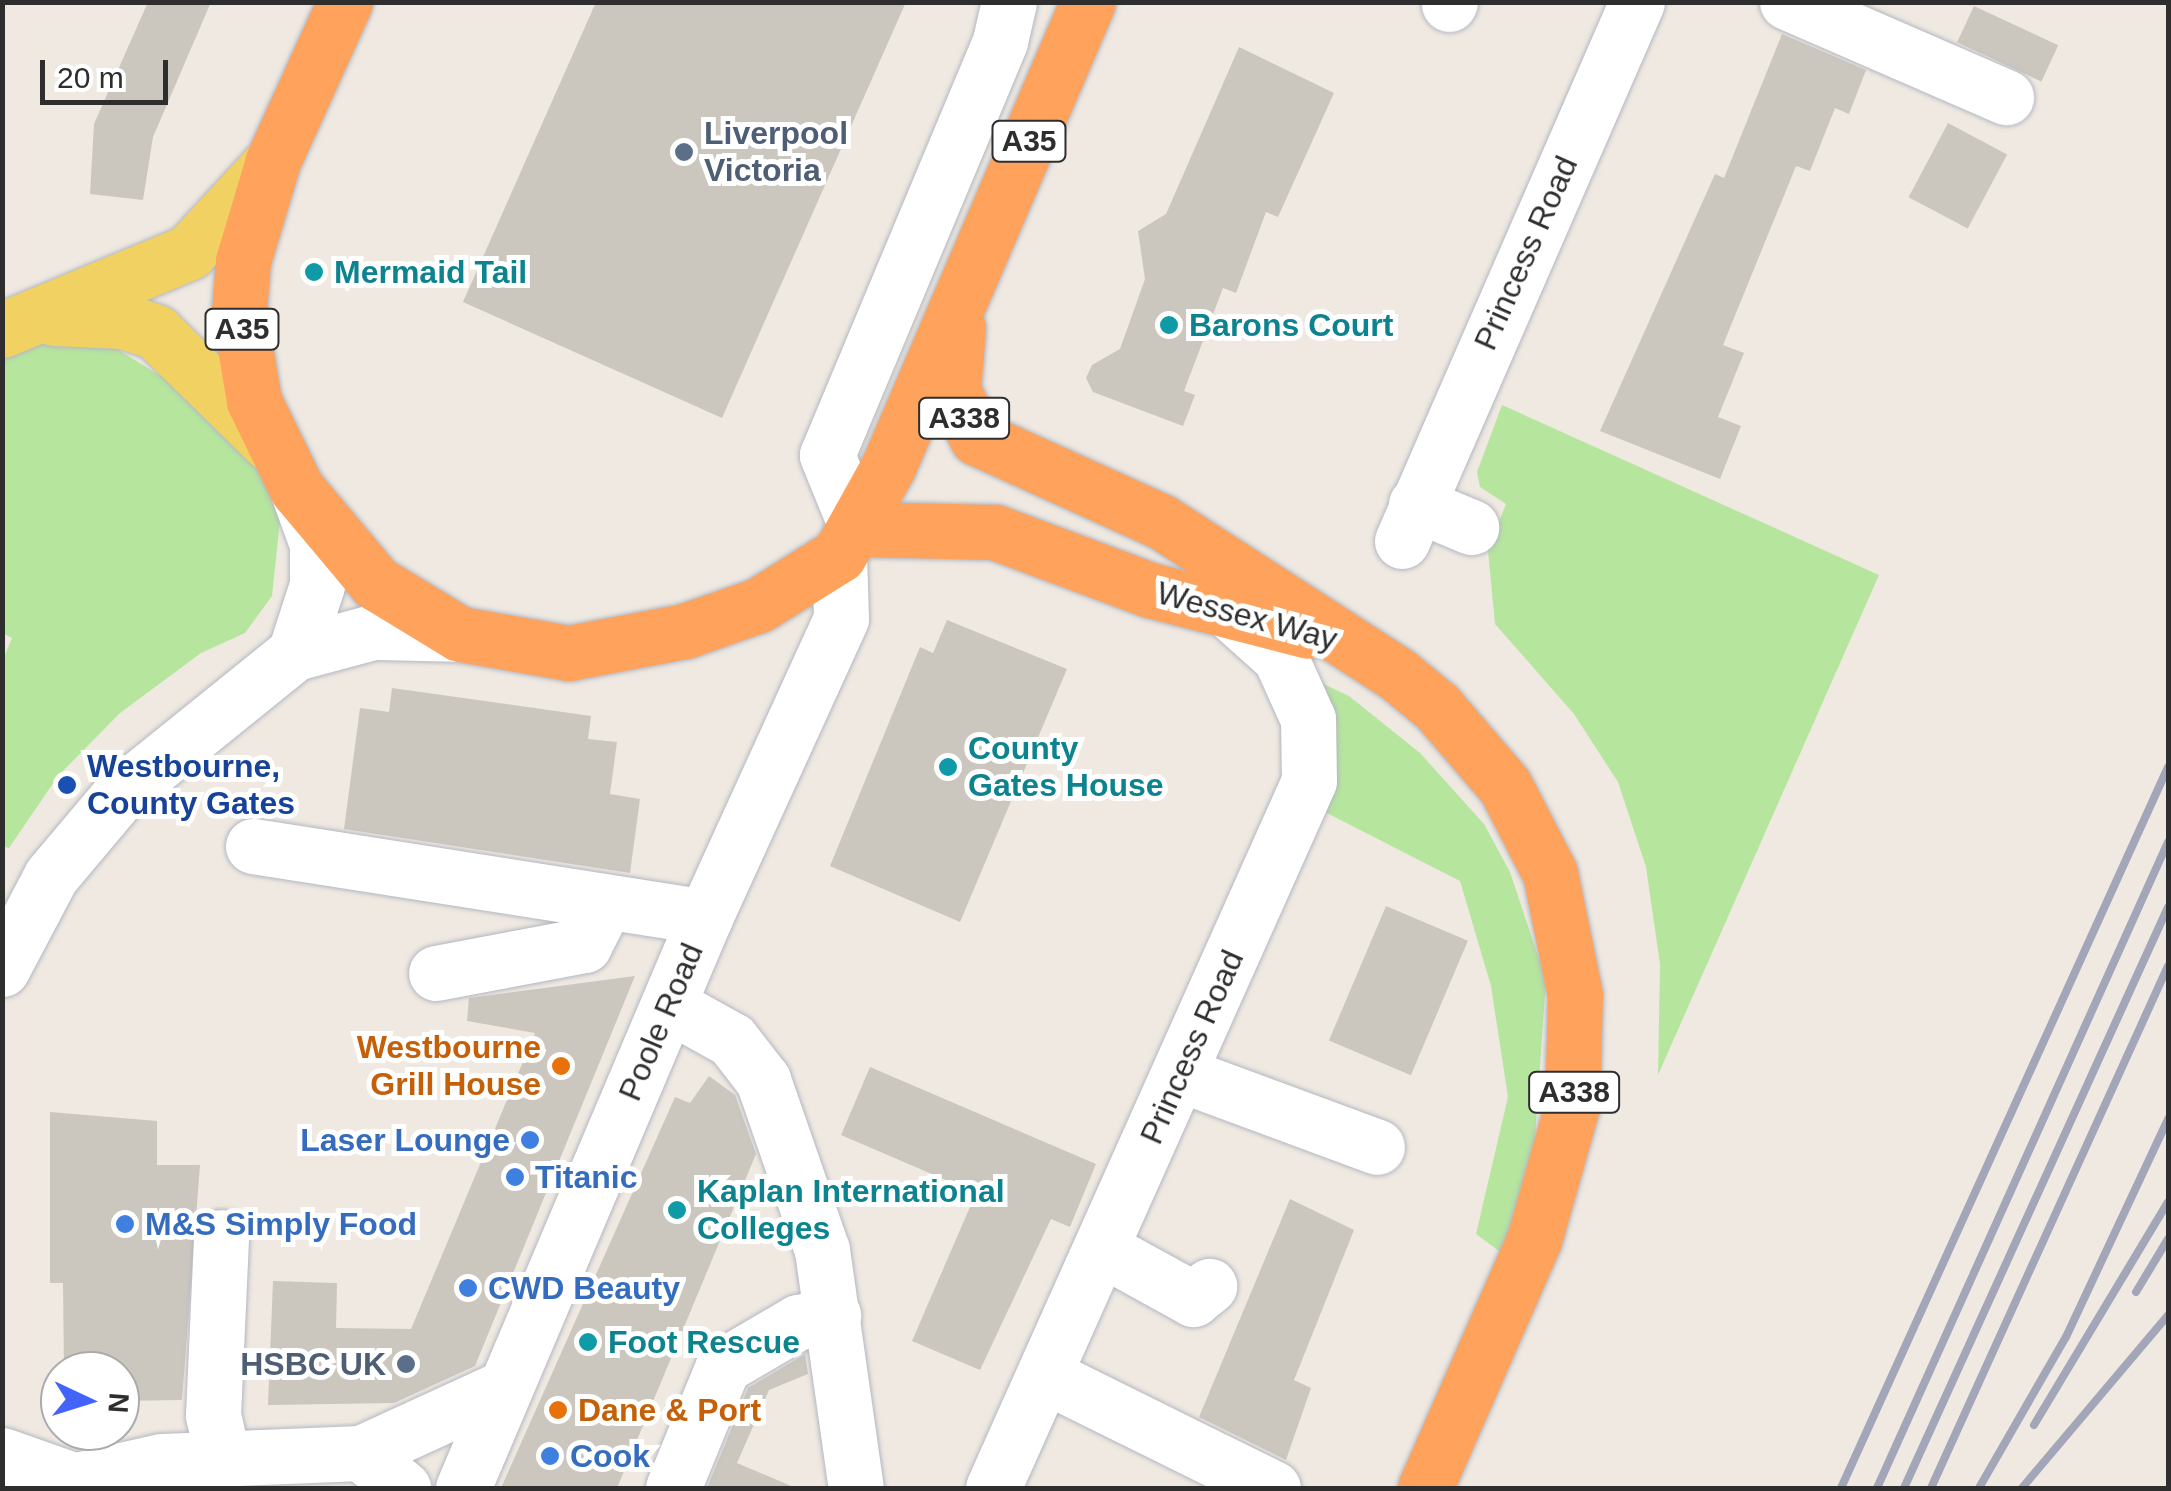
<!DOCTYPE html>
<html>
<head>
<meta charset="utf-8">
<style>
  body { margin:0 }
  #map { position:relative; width:2171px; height:1491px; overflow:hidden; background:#efe9e1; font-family:Arial,sans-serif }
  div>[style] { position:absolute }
  .green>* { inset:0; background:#b6e59e }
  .building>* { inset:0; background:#cbc7bf; transform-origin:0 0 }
  .roads { filter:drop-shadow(0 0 2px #b4b7c1) drop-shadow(0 0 2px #b4b7c1) }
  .minor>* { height:55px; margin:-27.5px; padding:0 27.5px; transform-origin:27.5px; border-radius:27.5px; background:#fff }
  .major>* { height:55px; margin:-27.5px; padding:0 27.5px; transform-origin:27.5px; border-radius:27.5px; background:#f2d163 }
  .highway>* { height:55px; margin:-27.5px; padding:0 27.5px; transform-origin:27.5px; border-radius:27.5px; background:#ffa35c }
  .rail>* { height:8px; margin:-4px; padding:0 4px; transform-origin:4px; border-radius:4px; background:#a3a6b8 }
  .dots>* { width:28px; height:28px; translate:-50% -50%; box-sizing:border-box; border:5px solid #fff; border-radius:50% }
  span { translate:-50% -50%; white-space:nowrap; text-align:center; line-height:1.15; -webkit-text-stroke:10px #fff; paint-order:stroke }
  .shield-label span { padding:2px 8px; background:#fff; border:2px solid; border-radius:8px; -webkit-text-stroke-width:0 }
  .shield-label { font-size:30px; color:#2e2e2e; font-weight:700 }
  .service-label { font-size:32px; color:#4e5e75; font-weight:700 }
  .left { translate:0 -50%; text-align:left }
  .right { translate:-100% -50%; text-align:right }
  .street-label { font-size:32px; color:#2e2e2e }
  .culture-label { font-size:32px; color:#0d838f; font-weight:700 }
  .transit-label { font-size:32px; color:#164399; font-weight:700 }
  .food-label { font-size:32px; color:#c56008; font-weight:700 }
  .shop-label { font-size:32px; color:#366cbe; font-weight:700 }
  .frame { position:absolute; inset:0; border:5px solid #2e2e2e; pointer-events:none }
  .north { position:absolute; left:40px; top:1351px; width:100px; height:100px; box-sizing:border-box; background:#fff; border:2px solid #ababab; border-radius:50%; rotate:94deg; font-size:28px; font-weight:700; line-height:40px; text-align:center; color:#2e2e2e }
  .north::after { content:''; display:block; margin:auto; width:35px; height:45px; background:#4264fb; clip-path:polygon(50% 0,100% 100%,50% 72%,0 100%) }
  .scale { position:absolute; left:40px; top:60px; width:128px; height:45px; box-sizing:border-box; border:5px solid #2e2e2e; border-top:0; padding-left:12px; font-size:30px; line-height:35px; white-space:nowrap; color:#2e2e2e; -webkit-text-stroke:8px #fff; paint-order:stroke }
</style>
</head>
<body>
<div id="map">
  <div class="green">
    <div style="clip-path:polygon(2px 330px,115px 348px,192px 395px,251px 447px,280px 520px,272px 596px,245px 633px,201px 653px,120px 713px,58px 776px,9px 848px,2px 846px,2px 662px,12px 638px,2px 633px)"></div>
    <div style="clip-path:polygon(1502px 405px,1879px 575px,1658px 1075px,1660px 964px,1646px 867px,1618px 782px,1574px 714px,1495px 624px,1488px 550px,1506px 504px,1480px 487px,1477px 472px)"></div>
    <div style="clip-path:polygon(1311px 678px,1349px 696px,1420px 753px,1484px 824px,1510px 872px,1546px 980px,1533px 1166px,1506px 1256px,1476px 1234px,1508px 1097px,1491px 986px,1460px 881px,1321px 810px)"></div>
  </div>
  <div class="building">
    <div style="clip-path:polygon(148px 2px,211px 2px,153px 137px,143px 200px,90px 194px,94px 124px)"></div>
    <div style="clip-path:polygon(596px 2px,906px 2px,722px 418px,463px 302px)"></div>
    <div style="left:1974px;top:6px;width:93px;height:40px;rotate:25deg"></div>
    <div style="clip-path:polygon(1782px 34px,1866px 70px,1849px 114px,1835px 108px,1810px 171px,1796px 166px,1723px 345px,1744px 353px,1718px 417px,1741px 426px,1720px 479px,1600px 431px,1715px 174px,1724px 178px)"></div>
    <div style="clip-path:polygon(1239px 47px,1334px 93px,1278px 217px,1266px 212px,1236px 293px,1223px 288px,1184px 391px,1195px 395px,1183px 426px,1093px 392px,1086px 378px,1092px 365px,1120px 349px,1145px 279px,1138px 231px,1166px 214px)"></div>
    <div style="left:1948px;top:123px;width:67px;height:84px;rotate:28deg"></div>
    <div style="clip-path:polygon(947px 620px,1067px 669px,960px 922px,830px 866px,920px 647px,933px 653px)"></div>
    <div style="clip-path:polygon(392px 688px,591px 716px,588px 739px,617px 742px,610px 794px,640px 799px,630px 873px,344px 829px,360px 708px,389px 712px)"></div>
    <div style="left:1386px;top:906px;width:89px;height:146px;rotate:23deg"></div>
    <div style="clip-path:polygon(635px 976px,475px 1366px,394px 1403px,268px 1405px,273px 1281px,337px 1283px,336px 1328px,411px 1329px,535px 1033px,467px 1021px,469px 998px)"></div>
    <div style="clip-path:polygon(870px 1067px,1096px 1164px,1070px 1227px,1051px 1219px,980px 1370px,912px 1341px,976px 1193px,841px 1135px)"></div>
    <div style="clip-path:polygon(709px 1076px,735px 1095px,756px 1154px,617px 1488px,501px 1488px,675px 1097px,690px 1103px)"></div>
    <div style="clip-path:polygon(50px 1112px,157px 1121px,157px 1165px,200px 1165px,182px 1400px,120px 1401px,120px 1371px,64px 1371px,63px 1283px,50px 1283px)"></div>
    <div style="clip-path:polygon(1290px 1199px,1354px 1230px,1294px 1380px,1311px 1388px,1286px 1460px,1199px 1417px)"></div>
    <div style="clip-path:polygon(805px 1354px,808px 1374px,769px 1390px,737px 1463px,796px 1488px,707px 1488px,748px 1388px)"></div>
  </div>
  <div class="roads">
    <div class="minor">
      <div style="left:1787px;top:2px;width:239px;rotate:23.5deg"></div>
      <div style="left:1449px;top:4px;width:2px;rotate:-63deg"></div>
      <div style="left:1416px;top:504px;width:60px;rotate:22.7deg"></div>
      <div style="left:857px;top:529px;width:80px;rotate:-112.1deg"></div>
      <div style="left:827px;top:455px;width:449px;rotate:-67.3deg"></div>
      <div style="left:1000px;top:41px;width:40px;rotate:-77deg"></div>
      <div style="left:1402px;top:541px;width:588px;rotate:-66.44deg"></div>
      <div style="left:295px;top:653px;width:71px;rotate:-72.1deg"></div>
      <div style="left:317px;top:585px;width:41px;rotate:-90deg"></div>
      <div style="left:317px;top:544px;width:59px;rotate:-110deg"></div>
      <div style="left:253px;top:846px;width:458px;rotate:8.9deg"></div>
      <div style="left:2px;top:969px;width:105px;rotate:-62.2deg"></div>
      <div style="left:51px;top:876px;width:107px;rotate:-49.9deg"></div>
      <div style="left:120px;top:794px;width:225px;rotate:-38.9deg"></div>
      <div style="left:295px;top:653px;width:81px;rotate:-15.1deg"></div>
      <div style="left:373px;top:632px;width:87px;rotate:1.3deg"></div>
      <div style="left:436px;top:973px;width:151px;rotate:-10.7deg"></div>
      <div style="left:584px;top:945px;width:48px;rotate:-62.9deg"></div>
      <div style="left:669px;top:1005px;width:72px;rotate:29.1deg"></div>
      <div style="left:732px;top:1040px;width:51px;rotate:52.2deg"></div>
      <div style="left:763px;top:1080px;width:180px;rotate:70.9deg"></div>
      <div style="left:822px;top:1250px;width:240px;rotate:81.9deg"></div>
      <div style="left:1180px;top:1074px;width:210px;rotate:20.3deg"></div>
      <div style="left:1104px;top:1250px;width:102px;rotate:28.8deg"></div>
      <div style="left:1193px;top:1299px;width:21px;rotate:-39deg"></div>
      <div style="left:1048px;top:1377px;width:251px;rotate:26.3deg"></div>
      <div style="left:361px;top:1453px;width:55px;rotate:39.8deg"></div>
      <div style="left:2px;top:1455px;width:69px;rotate:19.5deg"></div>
      <div style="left:41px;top:1488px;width:124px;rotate:-12.6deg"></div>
      <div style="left:162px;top:1461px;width:199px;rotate:-2.3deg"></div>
      <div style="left:361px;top:1453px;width:158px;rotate:-24.6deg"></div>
      <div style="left:209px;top:1488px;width:32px;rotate:-64deg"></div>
      <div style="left:223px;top:1459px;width:45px;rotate:-102.8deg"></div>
      <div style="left:213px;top:1415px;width:178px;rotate:-87.4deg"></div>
      <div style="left:463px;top:1488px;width:620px;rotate:-67.03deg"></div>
      <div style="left:705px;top:917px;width:328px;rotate:-65.5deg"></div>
      <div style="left:841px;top:618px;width:63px;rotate:-91.8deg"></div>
      <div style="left:673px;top:1488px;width:132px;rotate:-67.7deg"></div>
      <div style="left:723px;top:1366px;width:87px;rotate:-30.4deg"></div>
      <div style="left:798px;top:1322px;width:36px;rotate:-11deg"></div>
      <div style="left:993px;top:1488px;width:774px;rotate:-65.92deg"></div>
      <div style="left:1309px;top:781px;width:62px;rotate:-90.9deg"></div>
      <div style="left:1308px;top:719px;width:68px;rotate:-114.3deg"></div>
      <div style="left:1280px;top:657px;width:63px;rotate:-138.2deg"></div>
    </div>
    <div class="major">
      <div style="left:54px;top:318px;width:69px;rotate:2.5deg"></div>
      <div style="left:123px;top:321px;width:35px;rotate:18deg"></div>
      <div style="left:156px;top:332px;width:158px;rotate:44.5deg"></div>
      <div style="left:2px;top:330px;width:203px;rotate:-22.6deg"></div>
      <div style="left:189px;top:252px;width:124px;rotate:-47.3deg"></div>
    </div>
    <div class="highway">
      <div style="left:345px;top:2px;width:175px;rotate:114.4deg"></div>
      <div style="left:273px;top:161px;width:104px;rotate:106.7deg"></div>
      <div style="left:243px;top:261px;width:51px;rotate:94.5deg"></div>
      <div style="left:239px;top:312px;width:90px;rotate:80.4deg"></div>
      <div style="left:254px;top:401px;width:98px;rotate:64deg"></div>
      <div style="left:297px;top:489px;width:123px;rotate:50deg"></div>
      <div style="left:376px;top:583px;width:98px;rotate:31.3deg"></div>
      <div style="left:460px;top:634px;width:111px;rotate:9.9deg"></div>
      <div style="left:569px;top:653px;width:118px;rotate:-10.7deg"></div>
      <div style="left:685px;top:631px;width:78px;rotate:-19.4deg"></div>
      <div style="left:759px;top:605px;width:94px;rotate:-32deg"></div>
      <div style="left:839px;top:555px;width:103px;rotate:-60.9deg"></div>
      <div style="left:889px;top:465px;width:504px;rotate:-66.74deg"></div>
      <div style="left:958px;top:328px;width:63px;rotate:94.5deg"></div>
      <div style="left:953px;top:391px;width:53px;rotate:62.9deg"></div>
      <div style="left:977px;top:438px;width:203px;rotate:24.4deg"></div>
      <div style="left:1162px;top:522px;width:280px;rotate:32.9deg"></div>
      <div style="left:1397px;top:674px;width:52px;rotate:39.5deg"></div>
      <div style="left:1437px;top:707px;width:104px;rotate:49.3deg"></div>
      <div style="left:1505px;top:786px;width:98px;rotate:62.7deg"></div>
      <div style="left:1550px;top:873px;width:125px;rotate:78.4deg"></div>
      <div style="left:1575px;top:995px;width:111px;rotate:91.5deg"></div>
      <div style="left:1572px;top:1106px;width:139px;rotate:105.8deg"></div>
      <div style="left:1534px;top:1240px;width:271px;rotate:113.7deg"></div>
      <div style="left:857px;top:529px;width:138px;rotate:1.2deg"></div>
      <div style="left:995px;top:532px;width:165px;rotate:20.5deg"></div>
      <div style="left:1150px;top:590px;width:163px;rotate:14.5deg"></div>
    </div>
  </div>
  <div class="rail">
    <div style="left:2136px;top:1292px;width:62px;rotate:-58.9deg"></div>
    <div style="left:2034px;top:1425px;width:260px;rotate:-59deg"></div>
    <div style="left:1841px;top:1488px;width:792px;rotate:-65.6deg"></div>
    <div style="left:1877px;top:1488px;width:709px;rotate:-65.75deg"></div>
    <div style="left:1904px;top:1488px;width:638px;rotate:-65.56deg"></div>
    <div style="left:1931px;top:1488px;width:573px;rotate:-65.58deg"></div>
    <div style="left:1979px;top:1488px;width:174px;rotate:-60.1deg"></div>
    <div style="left:2066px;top:1337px;width:241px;rotate:-64.9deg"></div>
    <div style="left:2022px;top:1488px;width:226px;rotate:-49.8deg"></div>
  </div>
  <div class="dots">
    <div style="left:684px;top:152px;background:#5c6f8a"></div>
    <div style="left:314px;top:272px;background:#0f9aa8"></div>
    <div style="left:1169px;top:325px;background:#0f9aa8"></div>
    <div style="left:948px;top:767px;background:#0f9aa8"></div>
    <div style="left:67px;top:785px;background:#1a4fb4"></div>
    <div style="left:561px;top:1066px;background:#e8710a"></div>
    <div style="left:530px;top:1140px;background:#3f7fe0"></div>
    <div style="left:515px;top:1177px;background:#3f7fe0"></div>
    <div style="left:677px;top:1210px;background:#0f9aa8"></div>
    <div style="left:125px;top:1224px;background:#3f7fe0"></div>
    <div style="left:468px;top:1288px;background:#3f7fe0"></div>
    <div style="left:588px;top:1342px;background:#0f9aa8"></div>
    <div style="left:406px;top:1364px;background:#5c6f8a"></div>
    <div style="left:558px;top:1410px;background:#e8710a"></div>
    <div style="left:550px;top:1456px;background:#3f7fe0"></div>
  </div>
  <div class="shield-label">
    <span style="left:1029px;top:141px">A35</span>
    <span style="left:242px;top:329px">A35</span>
    <span style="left:964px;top:418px">A338</span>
    <span style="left:1574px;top:1092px">A338</span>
  </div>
  <div class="service-label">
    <span class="left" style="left:704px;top:152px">Liverpool<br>Victoria</span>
    <span class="right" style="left:386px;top:1364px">HSBC UK</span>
  </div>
  <div class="street-label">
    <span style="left:1526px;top:253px;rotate:-66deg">Princess Road</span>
    <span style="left:1247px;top:616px;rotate:15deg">Wessex Way</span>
    <span style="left:661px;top:1022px;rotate:-67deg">Poole Road</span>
    <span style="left:1192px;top:1047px;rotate:-66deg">Princess Road</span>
  </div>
  <div class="culture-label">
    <span class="left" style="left:334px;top:272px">Mermaid Tail</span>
    <span class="left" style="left:1189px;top:325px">Barons Court</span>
    <span class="left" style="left:968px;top:767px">County<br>Gates House</span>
    <span class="left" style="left:697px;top:1210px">Kaplan International<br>Colleges</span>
    <span class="left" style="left:608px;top:1342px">Foot Rescue</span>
  </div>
  <div class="transit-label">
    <span class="left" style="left:87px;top:785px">Westbourne,<br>County Gates</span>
  </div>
  <div class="food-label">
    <span class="right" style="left:541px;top:1066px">Westbourne<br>Grill House</span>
    <span class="left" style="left:578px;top:1410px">Dane &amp; Port</span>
  </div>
  <div class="shop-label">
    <span class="right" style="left:510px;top:1140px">Laser Lounge</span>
    <span class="left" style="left:535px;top:1177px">Titanic</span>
    <span class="left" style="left:145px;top:1224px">M&amp;S Simply Food</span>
    <span class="left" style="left:488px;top:1288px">CWD Beauty</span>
    <span class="left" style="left:570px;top:1456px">Cook</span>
  </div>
  <div class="frame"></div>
  <div class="north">N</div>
  <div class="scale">20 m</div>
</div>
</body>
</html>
